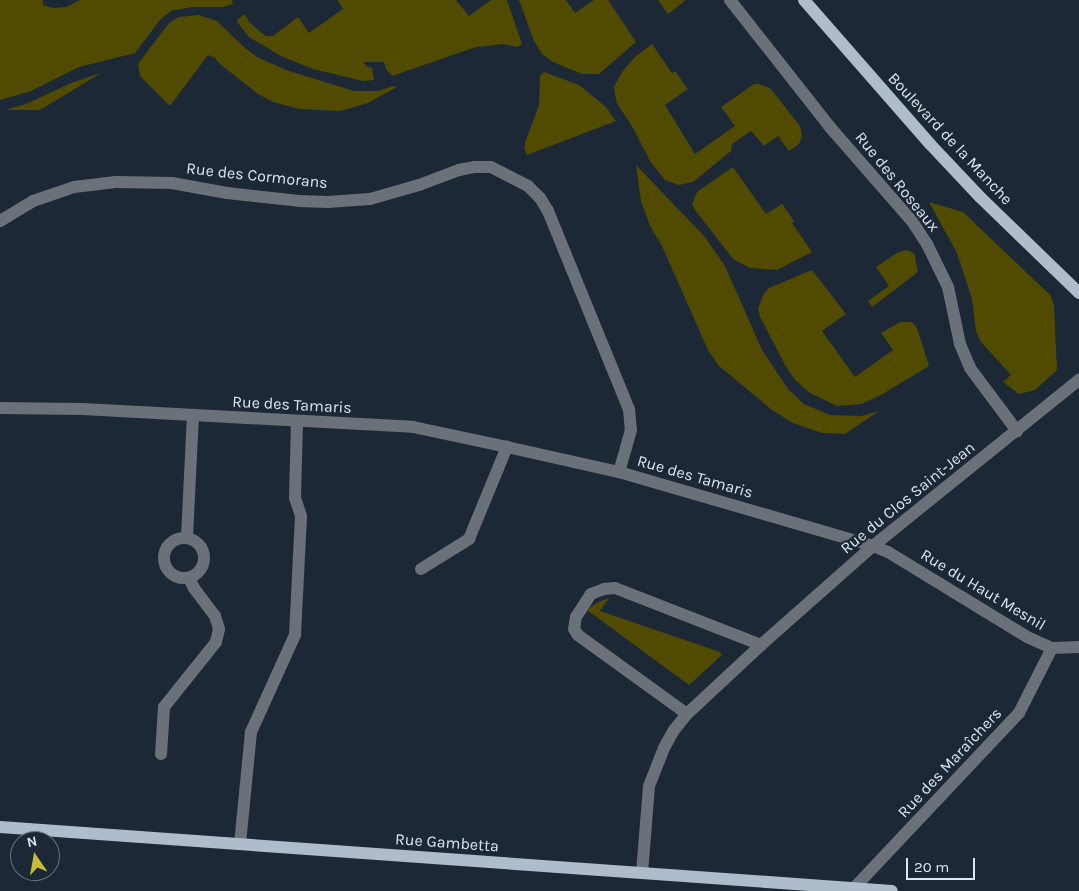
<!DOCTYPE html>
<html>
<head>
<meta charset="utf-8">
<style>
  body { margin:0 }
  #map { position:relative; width:1079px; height:891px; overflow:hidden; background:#1c2836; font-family:Karla,sans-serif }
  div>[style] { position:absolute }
  .green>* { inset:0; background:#514a01 }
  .minor>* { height:12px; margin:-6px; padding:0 6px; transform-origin:6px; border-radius:6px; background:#6b7179 }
  .minor>.ring { margin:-6px; padding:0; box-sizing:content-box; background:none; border:12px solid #6b7179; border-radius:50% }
  .major>* { height:12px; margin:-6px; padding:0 6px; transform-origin:6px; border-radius:6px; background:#afbccb }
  span { translate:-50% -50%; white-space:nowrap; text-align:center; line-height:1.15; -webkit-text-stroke:4.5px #1c2836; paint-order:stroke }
  .street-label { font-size:16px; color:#dde5ef }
  .north { position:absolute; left:10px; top:831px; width:50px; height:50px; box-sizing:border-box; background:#1c2836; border:1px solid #697480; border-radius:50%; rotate:348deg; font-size:14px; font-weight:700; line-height:20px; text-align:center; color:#dde5ef }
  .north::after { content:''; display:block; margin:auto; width:18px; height:22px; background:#c8bb3b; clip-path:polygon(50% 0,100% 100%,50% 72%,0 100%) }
  .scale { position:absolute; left:906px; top:858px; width:69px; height:22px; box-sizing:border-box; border:2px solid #dde5ef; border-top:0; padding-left:6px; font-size:15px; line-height:18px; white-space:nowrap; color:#dde5ef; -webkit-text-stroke:4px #1c2836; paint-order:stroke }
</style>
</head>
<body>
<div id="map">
  <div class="green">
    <div style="clip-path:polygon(0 0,43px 0,43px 5px,53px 8px,66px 7px,80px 0,232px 0,233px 4px,223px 7px,191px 7px,171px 11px,160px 20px,135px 53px,79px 67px,31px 91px,0 100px)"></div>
    <div style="clip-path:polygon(337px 0,456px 0,469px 16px,491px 0,507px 0,522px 44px,518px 47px,503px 44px,476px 47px,392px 76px,386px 69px,384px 62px,364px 62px,366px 66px,372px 68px,374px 80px,363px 81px,313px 69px,281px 56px,249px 37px,238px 23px,237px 20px,245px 14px,249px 22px,257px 29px,266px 36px,273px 36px,298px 17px,309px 33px,343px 9px)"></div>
    <div style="clip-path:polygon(519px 0,566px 0,575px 13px,594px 0,608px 0,636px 42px,599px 74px,582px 74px,553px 62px,542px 54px,534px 41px)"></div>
    <div style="clip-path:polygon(658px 0,686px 0,668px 14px)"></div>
    <div style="clip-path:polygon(199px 15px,217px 21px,244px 47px,257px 57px,286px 70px,354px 91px,378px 91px,393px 86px,397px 87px,368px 103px,340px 111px,299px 109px,273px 102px,258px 94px,220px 64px,215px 58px,208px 55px,170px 106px,140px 76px,138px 64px,169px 23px,179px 17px)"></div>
    <div style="clip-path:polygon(652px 44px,672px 73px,675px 71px,688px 89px,665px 105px,695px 154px,735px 126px,721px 107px,754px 84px,759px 84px,770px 88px,800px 126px,802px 136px,799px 144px,789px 151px,778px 136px,764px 146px,751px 131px,732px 144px,731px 151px,693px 182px,679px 185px,665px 180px,650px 161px,633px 128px,617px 103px,615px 95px,614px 87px,622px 72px,635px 57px)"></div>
    <div style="clip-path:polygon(544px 72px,579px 85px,606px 107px,616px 121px,527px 155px,524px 148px,526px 140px,539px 105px,540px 76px)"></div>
    <div style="clip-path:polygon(101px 73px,40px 110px,5px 110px,26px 104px,71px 83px)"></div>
    <div style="clip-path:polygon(636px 165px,705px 237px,725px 266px,762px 350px,788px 389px,804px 404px,830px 415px,861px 416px,879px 411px,845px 434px,822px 433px,793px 423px,772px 410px,719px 366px,708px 350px,662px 246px,650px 226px,641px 201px)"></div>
    <div style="clip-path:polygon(733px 167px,766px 214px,782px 204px,794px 221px,792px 223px,812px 252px,777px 270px,750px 268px,733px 259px,695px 210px,692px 204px,697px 192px)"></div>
    <div style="clip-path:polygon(929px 202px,963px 212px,1051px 296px,1054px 306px,1057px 370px,1035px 390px,1019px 394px,1003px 382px,1011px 375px,981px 342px,976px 331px,972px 299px,957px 253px)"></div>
    <div style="clip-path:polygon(906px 250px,914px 253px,918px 272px,872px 307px,868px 301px,889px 286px,876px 267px,897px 253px)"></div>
    <div style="clip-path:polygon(812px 270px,846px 314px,822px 331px,855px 377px,893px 350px,881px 333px,900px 322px,912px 322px,917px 328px,929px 366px,881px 395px,861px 404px,837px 406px,810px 393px,795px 380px,785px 365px,760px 317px,758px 309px,764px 293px,769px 288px)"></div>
    <div style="clip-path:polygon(609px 598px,600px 611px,720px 652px,722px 655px,689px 685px,587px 610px,598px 602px)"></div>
  </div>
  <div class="minor">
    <div style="left:730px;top:0;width:160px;rotate:51.8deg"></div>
    <div style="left:829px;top:126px;width:126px;rotate:48.9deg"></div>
    <div style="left:912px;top:221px;width:27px;rotate:57deg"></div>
    <div style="left:927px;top:244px;width:48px;rotate:64deg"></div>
    <div style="left:948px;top:287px;width:58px;rotate:78.1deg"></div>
    <div style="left:960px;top:344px;width:26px;rotate:67deg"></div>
    <div style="left:970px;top:368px;width:79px;rotate:53.3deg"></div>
    <div style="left:0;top:221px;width:39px;rotate:-31deg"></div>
    <div style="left:33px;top:201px;width:43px;rotate:-18.9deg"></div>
    <div style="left:74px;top:187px;width:42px;rotate:-6.8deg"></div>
    <div style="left:116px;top:182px;width:56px;rotate:1deg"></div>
    <div style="left:172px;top:183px;width:56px;rotate:10.3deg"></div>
    <div style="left:227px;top:193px;width:72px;rotate:6.3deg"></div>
    <div style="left:299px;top:201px;width:29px;rotate:2deg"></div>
    <div style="left:328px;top:202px;width:42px;rotate:-4.1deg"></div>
    <div style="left:370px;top:199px;width:51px;rotate:-15.9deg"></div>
    <div style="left:419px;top:185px;width:43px;rotate:-20.6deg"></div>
    <div style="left:459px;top:170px;width:15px;rotate:-11deg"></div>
    <div style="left:474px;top:167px;width:17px"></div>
    <div style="left:491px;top:167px;width:42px;rotate:27.2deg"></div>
    <div style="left:528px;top:186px;width:17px;rotate:45deg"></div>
    <div style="left:540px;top:198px;width:15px;rotate:58deg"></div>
    <div style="left:548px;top:211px;width:214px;rotate:67.8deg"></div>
    <div style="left:629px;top:409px;width:21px;rotate:85deg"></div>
    <div style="left:631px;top:430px;width:44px;rotate:105.9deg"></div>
    <div style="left:0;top:408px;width:83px;rotate:0.7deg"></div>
    <div style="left:83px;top:409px;width:330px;rotate:3.1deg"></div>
    <div style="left:413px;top:427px;width:96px;rotate:12deg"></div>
    <div style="left:507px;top:447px;width:115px;rotate:12.6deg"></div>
    <div style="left:619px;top:472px;width:265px;rotate:16.2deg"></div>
    <div style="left:873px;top:546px;width:16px;rotate:22deg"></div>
    <div style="left:888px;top:552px;width:163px;rotate:31.4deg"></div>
    <div style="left:1027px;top:637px;width:27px;rotate:24deg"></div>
    <div style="left:1052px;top:648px;width:27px;rotate:-2deg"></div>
    <div style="left:187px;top:537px;width:121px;rotate:-87.2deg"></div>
    <div class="ring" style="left:164px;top:538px;width:28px;height:28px"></div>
    <div style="left:421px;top:569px;width:57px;rotate:-32deg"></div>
    <div style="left:469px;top:539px;width:100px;rotate:-67.6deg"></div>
    <div style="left:687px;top:714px;width:135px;rotate:-144.1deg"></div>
    <div style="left:578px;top:635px;width:7px;rotate:-124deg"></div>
    <div style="left:574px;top:629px;width:12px;rotate:-81deg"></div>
    <div style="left:576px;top:617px;width:27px;rotate:-57deg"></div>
    <div style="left:591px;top:594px;width:14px;rotate:-21deg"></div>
    <div style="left:604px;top:589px;width:11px;rotate:-5deg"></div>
    <div style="left:615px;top:588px;width:157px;rotate:21.3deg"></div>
    <div style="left:161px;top:754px;width:47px;rotate:-86.3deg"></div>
    <div style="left:164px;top:707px;width:83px;rotate:-51.3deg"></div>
    <div style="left:216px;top:642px;width:13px;rotate:-77deg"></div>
    <div style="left:219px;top:629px;width:14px;rotate:-107deg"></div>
    <div style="left:215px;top:616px;width:35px;rotate:-127deg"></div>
    <div style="left:194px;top:588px;width:11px;rotate:-117deg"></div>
    <div style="left:240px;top:844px;width:113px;rotate:-84.4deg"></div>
    <div style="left:251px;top:732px;width:107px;rotate:-65.6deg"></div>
    <div style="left:295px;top:635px;width:119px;rotate:-87.1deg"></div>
    <div style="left:301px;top:516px;width:19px;rotate:-108deg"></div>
    <div style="left:295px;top:498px;width:76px;rotate:-88.5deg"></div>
    <div style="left:642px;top:873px;width:87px;rotate:-85.4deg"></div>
    <div style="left:649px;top:786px;width:41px;rotate:-68.5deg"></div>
    <div style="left:664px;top:748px;width:21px;rotate:-61deg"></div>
    <div style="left:674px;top:730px;width:21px;rotate:-51deg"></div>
    <div style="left:687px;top:714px;width:101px;rotate:-43deg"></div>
    <div style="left:761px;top:645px;width:149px;rotate:-41.5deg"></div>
    <div style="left:873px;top:546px;width:265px;rotate:-38.9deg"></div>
    <div style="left:854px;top:888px;width:241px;rotate:-46.7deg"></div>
    <div style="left:1019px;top:713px;width:73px;rotate:-63.1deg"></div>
  </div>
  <div class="major">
    <div style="left:804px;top:0;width:191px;rotate:48.8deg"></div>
    <div style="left:930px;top:144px;width:73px;rotate:46.7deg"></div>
    <div style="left:980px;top:197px;width:138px;rotate:44.1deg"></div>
    <div style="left:0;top:827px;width:894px;rotate:4.1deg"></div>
  </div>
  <div class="street-label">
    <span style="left:950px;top:139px;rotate:47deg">Boulevard de la Manche</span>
    <span style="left:257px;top:176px;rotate:6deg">Rue des Cormorans</span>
    <span style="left:897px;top:182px;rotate:51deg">Rue des Roseaux</span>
    <span style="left:292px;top:405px;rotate:3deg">Rue des Tamaris</span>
    <span style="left:695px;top:477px;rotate:16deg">Rue des Tamaris</span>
    <span style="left:908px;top:498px;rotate:-39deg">Rue du Clos Saint-Jean</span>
    <span style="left:983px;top:590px;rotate:31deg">Rue du Haut Mesnil</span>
    <span style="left:950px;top:763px;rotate:-47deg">Rue des Maraîchers</span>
    <span style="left:447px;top:843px;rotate:4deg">Rue Gambetta</span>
  </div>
  <div class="north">N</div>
  <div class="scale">20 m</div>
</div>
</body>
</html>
